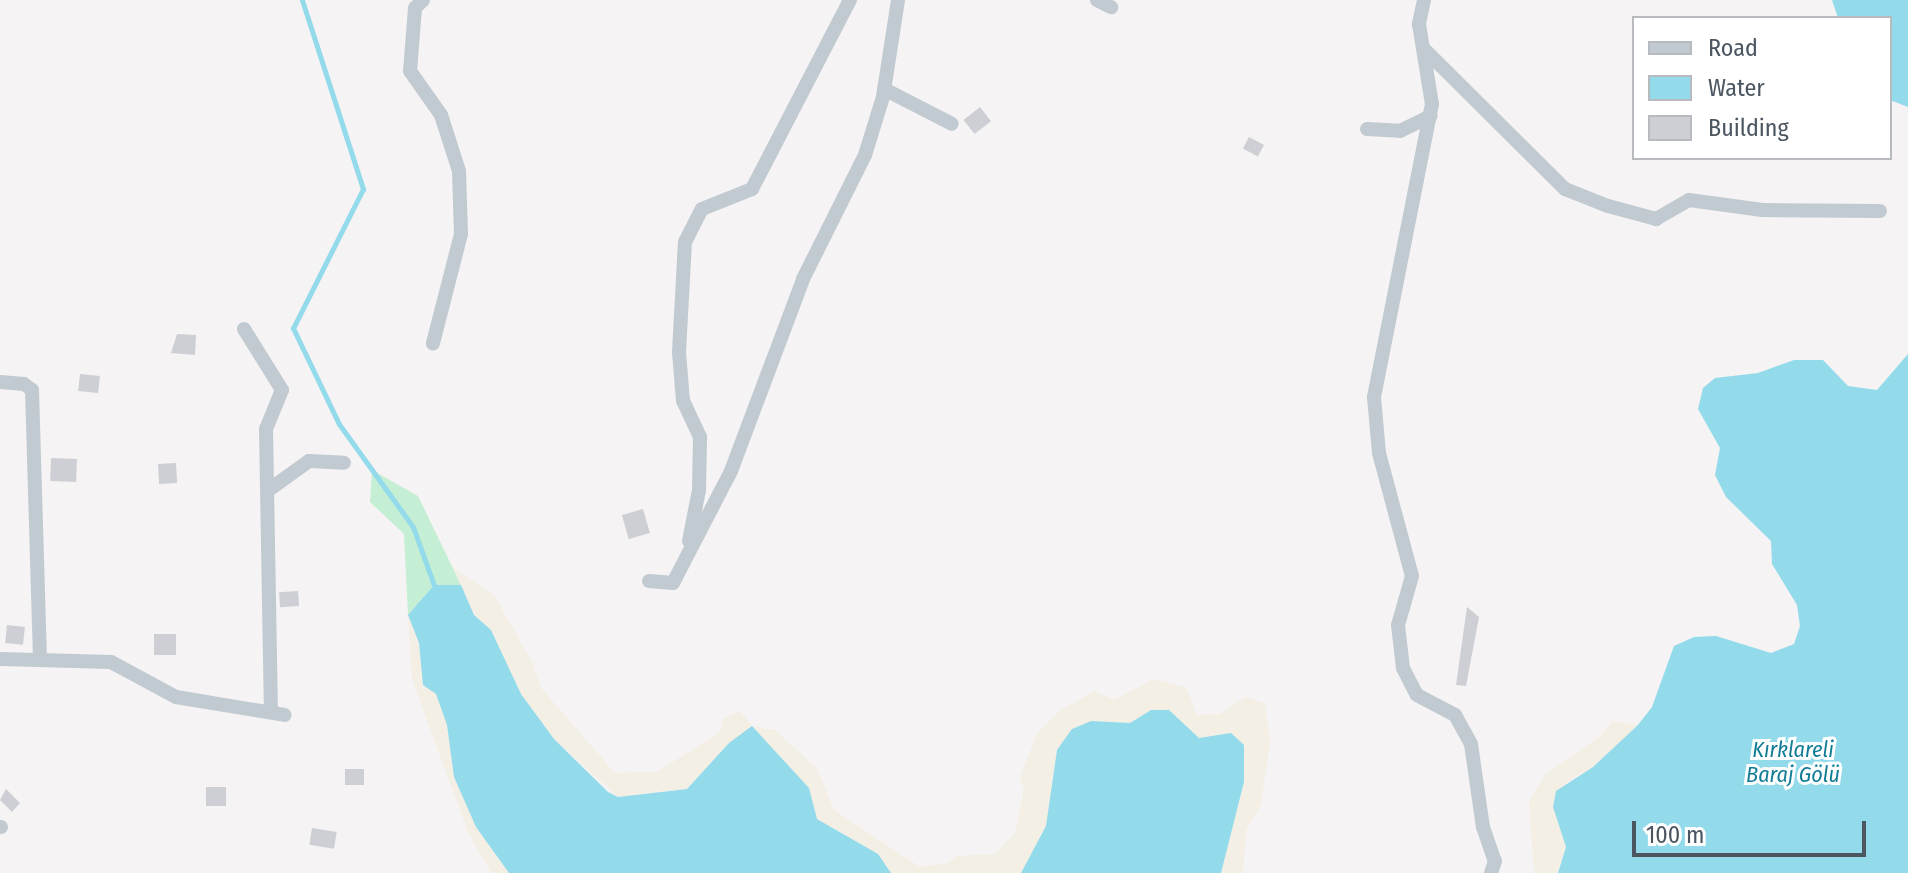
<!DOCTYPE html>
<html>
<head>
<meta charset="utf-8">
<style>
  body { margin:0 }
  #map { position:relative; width:1908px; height:873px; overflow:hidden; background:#f5f3f3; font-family:"Fira Sans Condensed",sans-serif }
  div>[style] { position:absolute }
  .green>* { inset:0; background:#c4efd4 }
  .sand>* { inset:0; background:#f4efe5 }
  .water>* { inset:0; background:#93daeb }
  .stream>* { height:5px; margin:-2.5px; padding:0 2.5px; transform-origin:2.5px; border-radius:2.5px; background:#93daeb }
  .building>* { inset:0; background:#cdcfd5; transform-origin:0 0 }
  .minor>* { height:14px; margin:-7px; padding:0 7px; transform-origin:7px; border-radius:7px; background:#c1cad1 }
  span { translate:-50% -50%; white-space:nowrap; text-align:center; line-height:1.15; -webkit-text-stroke:6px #fff; paint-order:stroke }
  .water-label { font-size:22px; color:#117c96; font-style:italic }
  .legend { position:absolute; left:1632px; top:16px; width:260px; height:144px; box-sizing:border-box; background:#fff; border:2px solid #b7bbbf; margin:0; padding:10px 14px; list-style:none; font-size:24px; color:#4b5660 }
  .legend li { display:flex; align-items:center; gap:16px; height:40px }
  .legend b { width:40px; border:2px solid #b7bbbf }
  .scale { position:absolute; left:1632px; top:821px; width:234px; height:36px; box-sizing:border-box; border:4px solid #4b5660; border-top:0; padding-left:10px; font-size:24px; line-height:28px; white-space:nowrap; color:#4b5660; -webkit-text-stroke:6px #fff; paint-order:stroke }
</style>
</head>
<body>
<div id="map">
  <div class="green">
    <div style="clip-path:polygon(372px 470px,418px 496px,461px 585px,434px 585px,408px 615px,404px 534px,370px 502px)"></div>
  </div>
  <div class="sand">
    <div style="clip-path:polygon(453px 568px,494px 595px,532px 662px,541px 688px,615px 773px,657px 772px,720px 732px,723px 719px,740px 711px,752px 726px,775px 730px,817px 768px,834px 810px,920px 867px,947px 863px,957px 856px,995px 854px,1015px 833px,1024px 790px,1020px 776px,1038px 732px,1062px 709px,1095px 691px,1114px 700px,1154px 679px,1186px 687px,1197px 715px,1220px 714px,1246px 697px,1265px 703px,1270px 742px,1261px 804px,1246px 831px,1243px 873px,1221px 873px,1244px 782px,1231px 733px,1199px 739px,1151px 710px,1130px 723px,1091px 721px,1057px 750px,1046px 826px,1021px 873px,891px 873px,878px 854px,817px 819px,809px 788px,729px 743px,687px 789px,618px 797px,554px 739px,521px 694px,491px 630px,474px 615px)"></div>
    <div style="clip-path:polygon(408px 615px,419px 643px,423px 685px,436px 694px,447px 725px,454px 777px,509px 873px,491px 873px,468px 832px,412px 679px)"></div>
    <div style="clip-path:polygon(1613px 721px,1638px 725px,1593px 767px,1568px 781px,1553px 807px,1566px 847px,1558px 873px,1534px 873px,1529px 802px,1545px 774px,1598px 738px)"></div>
  </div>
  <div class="water">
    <div style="clip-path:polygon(1832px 0,1908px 0,1908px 107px,1890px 100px,1890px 18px,1838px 18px)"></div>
    <div style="clip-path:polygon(1908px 354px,1908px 873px,1558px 873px,1566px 847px,1553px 807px,1556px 791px,1593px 767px,1638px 725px,1652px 707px,1674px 646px,1694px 637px,1716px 636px,1771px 653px,1794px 644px,1800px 626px,1797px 605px,1772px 564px,1771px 541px,1726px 497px,1715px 475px,1720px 448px,1698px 409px,1703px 388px,1715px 378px,1758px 373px,1794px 360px,1823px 360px,1848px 386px,1877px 390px)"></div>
    <div style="clip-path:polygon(434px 585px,461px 585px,474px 615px,491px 630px,521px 694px,554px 739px,608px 792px,618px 797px,687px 789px,729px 743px,752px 726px,809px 788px,817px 819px,878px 854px,891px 873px,509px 873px,476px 827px,454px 777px,447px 725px,436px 694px,423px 685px,419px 643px,408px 615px)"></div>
    <div style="clip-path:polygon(1151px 710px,1169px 710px,1199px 738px,1231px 733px,1244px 745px,1244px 782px,1221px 873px,1021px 873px,1046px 826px,1057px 750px,1072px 729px,1091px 721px,1130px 723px)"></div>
  </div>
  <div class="stream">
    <div style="left:302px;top:0;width:199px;rotate:72.1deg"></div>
    <div style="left:363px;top:189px;width:156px;rotate:116.7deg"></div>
    <div style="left:293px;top:328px;width:106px;rotate:64.4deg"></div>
    <div style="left:339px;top:424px;width:127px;rotate:54.3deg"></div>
    <div style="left:413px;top:527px;width:62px;rotate:70.1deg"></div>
  </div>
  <div class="building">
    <div style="left:980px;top:107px;width:18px;height:21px;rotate:52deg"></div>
    <div style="left:1249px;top:137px;width:17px;height:13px;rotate:28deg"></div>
    <div style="clip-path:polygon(177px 334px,196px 335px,195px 355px,171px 353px)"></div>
    <div style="left:80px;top:374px;width:20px;height:17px;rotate:6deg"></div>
    <div style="left:51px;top:458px;width:26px;height:23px;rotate:2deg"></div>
    <div style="left:176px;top:463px;width:20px;height:18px;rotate:87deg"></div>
    <div style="left:643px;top:509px;width:25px;height:22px;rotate:74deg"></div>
    <div style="left:298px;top:591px;width:15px;height:19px;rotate:86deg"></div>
    <div style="clip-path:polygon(1467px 607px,1479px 617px,1466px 686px,1456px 685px)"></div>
    <div style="left:7px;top:625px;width:18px;height:18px;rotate:6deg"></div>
    <div style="left:154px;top:634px;width:22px;height:21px"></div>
    <div style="left:345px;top:769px;width:19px;height:16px"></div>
    <div style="left:206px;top:787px;width:20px;height:19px"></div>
    <div style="clip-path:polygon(6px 789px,20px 803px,12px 812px,0 800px)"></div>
    <div style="left:312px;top:828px;width:25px;height:17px;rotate:9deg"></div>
  </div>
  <div class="minor">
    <div style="left:423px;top:0;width:11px;rotate:135deg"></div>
    <div style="left:415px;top:8px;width:63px;rotate:94.5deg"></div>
    <div style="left:410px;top:71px;width:54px;rotate:54.8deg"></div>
    <div style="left:441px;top:115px;width:59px;rotate:72.2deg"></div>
    <div style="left:459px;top:171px;width:63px;rotate:88.2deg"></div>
    <div style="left:461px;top:234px;width:113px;rotate:104.4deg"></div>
    <div style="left:1097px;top:0;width:16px;rotate:27deg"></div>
    <div style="left:1424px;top:0;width:25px;rotate:102deg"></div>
    <div style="left:1419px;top:24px;width:81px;rotate:80.8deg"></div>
    <div style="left:1432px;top:104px;width:299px;rotate:101.2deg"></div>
    <div style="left:1374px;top:397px;width:56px;rotate:84.9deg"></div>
    <div style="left:1379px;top:453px;width:127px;rotate:75deg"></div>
    <div style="left:1412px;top:576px;width:51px;rotate:105.9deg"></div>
    <div style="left:1398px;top:625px;width:43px;rotate:83.4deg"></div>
    <div style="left:1403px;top:668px;width:30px;rotate:63deg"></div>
    <div style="left:1417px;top:695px;width:43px;rotate:27.8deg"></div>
    <div style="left:1455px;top:715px;width:33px;rotate:61deg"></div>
    <div style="left:1471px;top:744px;width:84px;rotate:81.8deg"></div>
    <div style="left:1483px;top:827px;width:36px;rotate:71deg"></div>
    <div style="left:1495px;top:861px;width:13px;rotate:108deg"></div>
    <div style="left:1424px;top:49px;width:199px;rotate:44.8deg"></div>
    <div style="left:1565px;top:189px;width:46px;rotate:21.6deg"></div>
    <div style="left:1608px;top:206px;width:50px;rotate:15.2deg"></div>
    <div style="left:1656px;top:219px;width:38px;rotate:-30deg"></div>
    <div style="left:1689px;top:200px;width:74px;rotate:7.8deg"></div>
    <div style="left:1762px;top:210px;width:118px;rotate:0.5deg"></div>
    <div style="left:884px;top:89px;width:76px;rotate:27.2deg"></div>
    <div style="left:1367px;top:129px;width:33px;rotate:3deg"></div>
    <div style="left:1400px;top:131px;width:34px;rotate:-26deg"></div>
    <div style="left:244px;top:329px;width:72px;rotate:58.1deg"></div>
    <div style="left:282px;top:390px;width:42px;rotate:112.3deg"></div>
    <div style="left:266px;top:429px;width:281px;rotate:89deg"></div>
    <div style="left:0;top:382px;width:24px;rotate:5deg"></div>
    <div style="left:24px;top:384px;width:10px;rotate:37deg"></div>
    <div style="left:32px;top:390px;width:267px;rotate:88.3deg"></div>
    <div style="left:270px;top:489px;width:48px;rotate:-35.7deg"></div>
    <div style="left:309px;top:461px;width:35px;rotate:3deg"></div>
    <div style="left:689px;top:541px;width:52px;rotate:-78.9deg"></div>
    <div style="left:699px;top:490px;width:53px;rotate:-88.9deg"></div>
    <div style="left:700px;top:437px;width:40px;rotate:-115deg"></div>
    <div style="left:683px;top:401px;width:49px;rotate:-94.7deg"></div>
    <div style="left:679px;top:352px;width:110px;rotate:-86.9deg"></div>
    <div style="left:685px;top:242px;width:37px;rotate:-63deg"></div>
    <div style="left:702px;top:209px;width:54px;rotate:-21.8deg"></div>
    <div style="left:752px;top:189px;width:213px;rotate:-62.6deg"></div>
    <div style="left:649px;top:581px;width:24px;rotate:5deg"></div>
    <div style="left:673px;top:583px;width:126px;rotate:-62.6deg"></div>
    <div style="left:731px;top:471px;width:205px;rotate:-69.4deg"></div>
    <div style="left:803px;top:279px;width:139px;rotate:-63.4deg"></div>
    <div style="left:865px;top:155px;width:61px;rotate:-72.8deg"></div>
    <div style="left:883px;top:97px;width:98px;rotate:-81.2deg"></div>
    <div style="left:0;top:659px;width:111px;rotate:1.5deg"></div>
    <div style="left:111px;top:662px;width:74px;rotate:28.3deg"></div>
    <div style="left:176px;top:697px;width:110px;rotate:9.4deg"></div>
    <div style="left:0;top:827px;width:1px"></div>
  </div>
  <div class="water-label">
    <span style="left:1793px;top:762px">Kırklareli<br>Baraj Gölü</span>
  </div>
  <ul class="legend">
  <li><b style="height:10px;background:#c1cad1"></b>Road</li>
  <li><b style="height:22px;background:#93daeb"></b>Water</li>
  <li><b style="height:22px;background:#cdcfd5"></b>Building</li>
  </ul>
  <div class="scale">100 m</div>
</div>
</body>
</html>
